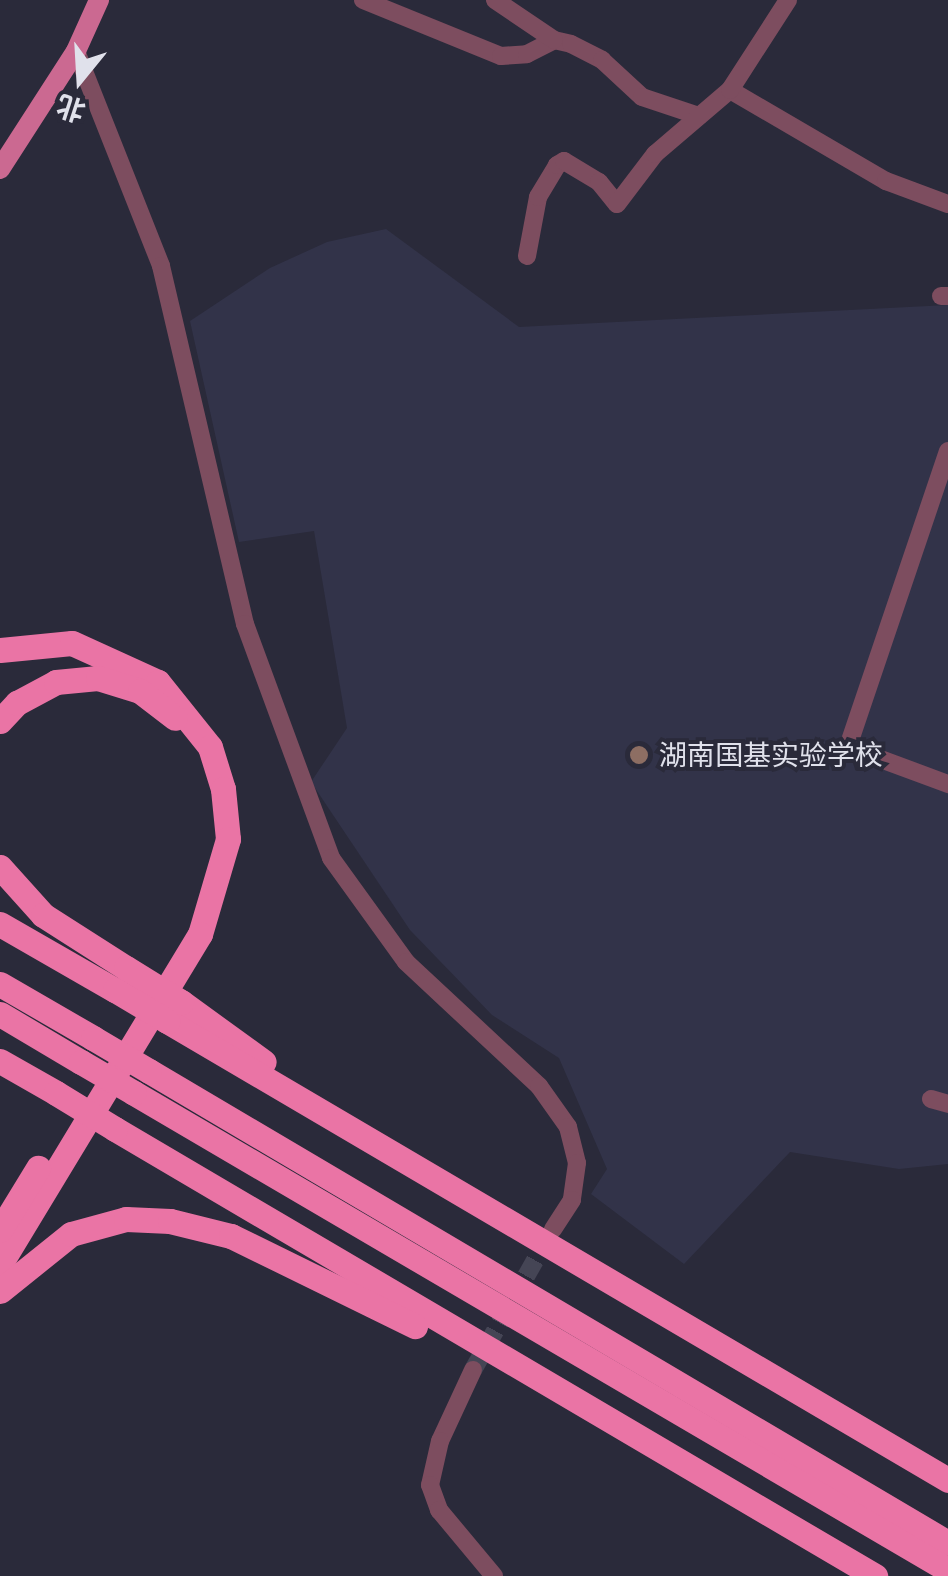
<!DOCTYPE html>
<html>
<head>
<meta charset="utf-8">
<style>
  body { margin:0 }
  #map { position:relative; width:948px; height:1576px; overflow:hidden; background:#2a2a3a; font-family:Inter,"Noto Sans SC",sans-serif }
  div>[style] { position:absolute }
  .built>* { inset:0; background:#323349 }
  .minor-tunnel>* { height:18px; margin-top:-9px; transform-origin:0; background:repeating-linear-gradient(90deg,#454555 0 18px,transparent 0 27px) }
  .minor>* { height:18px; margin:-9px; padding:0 9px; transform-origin:9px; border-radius:9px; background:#7d4d5f }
  .major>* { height:20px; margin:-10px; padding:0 10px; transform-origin:10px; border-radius:10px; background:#cb6991 }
  .highway>* { height:25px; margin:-12.5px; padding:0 12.5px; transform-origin:12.5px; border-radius:12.5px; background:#ea74a5 }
  .highway-bridge>* { height:25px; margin:-12.5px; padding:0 12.5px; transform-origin:12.5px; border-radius:12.5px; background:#ea74a5 }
  .dots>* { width:28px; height:28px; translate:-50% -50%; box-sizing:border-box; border:5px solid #2a2a3a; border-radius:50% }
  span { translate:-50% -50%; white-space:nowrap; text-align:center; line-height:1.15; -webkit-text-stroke:8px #2a2a3a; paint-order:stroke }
  .poi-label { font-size:28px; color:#e0e1eb }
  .left { translate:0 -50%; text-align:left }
  .north { position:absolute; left:30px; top:30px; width:100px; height:100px; -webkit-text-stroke:8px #2a2a3a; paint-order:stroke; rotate:198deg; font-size:28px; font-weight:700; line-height:40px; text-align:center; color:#e0e1eb }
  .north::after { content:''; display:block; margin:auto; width:35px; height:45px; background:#e0e1eb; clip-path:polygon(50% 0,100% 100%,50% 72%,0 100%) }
</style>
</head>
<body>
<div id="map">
  <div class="built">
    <div style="clip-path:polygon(386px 229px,519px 327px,948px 305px,948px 1164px,899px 1169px,790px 1152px,684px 1264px,591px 1194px,607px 1169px,559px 1058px,492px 1015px,410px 930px,311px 782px,347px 728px,314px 531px,239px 542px,190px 321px,270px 268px,327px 242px)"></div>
  </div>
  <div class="minor-tunnel">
    <div style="left:473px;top:1370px;width:156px;rotate:-60.5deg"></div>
  </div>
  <div class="minor">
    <div style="left:363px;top:0;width:149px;rotate:22.1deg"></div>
    <div style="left:501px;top:56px;width:26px;rotate:-4deg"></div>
    <div style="left:527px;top:54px;width:30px;rotate:-27deg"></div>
    <div style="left:554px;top:40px;width:17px;rotate:13deg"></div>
    <div style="left:571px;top:44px;width:35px;rotate:27deg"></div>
    <div style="left:602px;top:60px;width:54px;rotate:42.8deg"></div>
    <div style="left:642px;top:97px;width:60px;rotate:18.4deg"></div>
    <div style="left:495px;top:0;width:71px;rotate:34.1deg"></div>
    <div style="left:76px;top:51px;width:231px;rotate:68.4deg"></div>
    <div style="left:161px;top:266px;width:368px;rotate:76.8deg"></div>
    <div style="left:245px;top:624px;width:249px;rotate:69.8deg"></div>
    <div style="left:331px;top:858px;width:128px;rotate:54.2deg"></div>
    <div style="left:406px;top:962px;width:182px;rotate:43deg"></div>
    <div style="left:539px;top:1086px;width:50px;rotate:54.7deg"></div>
    <div style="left:568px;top:1127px;width:37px;rotate:76deg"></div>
    <div style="left:577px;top:1163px;width:37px;rotate:98deg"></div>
    <div style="left:572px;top:1200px;width:35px;rotate:123deg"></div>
    <div style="left:730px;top:90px;width:181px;rotate:30.3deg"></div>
    <div style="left:886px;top:181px;width:66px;rotate:20.4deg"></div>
    <div style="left:527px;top:256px;width:60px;rotate:-79.4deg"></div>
    <div style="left:538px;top:197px;width:37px;rotate:-59deg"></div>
    <div style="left:557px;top:165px;width:8px;rotate:-30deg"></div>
    <div style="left:564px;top:161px;width:41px;rotate:31deg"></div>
    <div style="left:599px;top:182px;width:28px;rotate:51deg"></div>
    <div style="left:617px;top:204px;width:63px;rotate:-52.8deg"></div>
    <div style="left:655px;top:154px;width:99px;rotate:-40.5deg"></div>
    <div style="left:730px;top:90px;width:107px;rotate:-57.2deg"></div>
    <div style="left:941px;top:296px;width:7px"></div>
    <div style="left:948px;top:451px;width:312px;rotate:108.7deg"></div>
    <div style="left:848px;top:747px;width:107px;rotate:20.3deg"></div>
    <div style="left:931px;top:1099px;width:18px;rotate:16deg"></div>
    <div style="left:473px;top:1370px;width:78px;rotate:114.9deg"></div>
    <div style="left:440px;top:1441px;width:45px;rotate:102.8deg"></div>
    <div style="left:430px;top:1485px;width:27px;rotate:70deg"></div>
    <div style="left:439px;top:1510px;width:86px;rotate:50.2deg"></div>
  </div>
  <div class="major">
    <div style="left:0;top:169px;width:140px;rotate:-57.2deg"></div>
    <div style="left:76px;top:51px;width:56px;rotate:-65.7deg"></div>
  </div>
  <div class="highway">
    <div style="left:0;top:650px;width:72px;rotate:-5.6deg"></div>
    <div style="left:72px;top:643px;width:94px;rotate:24.4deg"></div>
    <div style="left:158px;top:682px;width:83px;rotate:51.3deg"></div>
    <div style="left:210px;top:747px;width:44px;rotate:72.8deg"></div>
    <div style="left:223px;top:789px;width:50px;rotate:84.3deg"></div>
    <div style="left:228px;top:839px;width:99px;rotate:106.4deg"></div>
    <div style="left:200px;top:934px;width:386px;rotate:121.2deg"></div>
    <div style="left:0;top:721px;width:25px;rotate:-47deg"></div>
    <div style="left:17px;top:703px;width:44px;rotate:-28.3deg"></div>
    <div style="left:56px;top:682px;width:42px;rotate:-5.4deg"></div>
    <div style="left:98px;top:678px;width:44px;rotate:17.2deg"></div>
    <div style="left:140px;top:691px;width:44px;rotate:37.6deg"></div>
    <div style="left:0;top:867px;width:64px;rotate:48.1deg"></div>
    <div style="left:43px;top:915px;width:98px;rotate:32.6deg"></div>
    <div style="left:0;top:924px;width:133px;rotate:29.9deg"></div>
    <div style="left:0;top:984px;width:108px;rotate:30.1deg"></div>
    <div style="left:181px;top:1002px;width:102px;rotate:35.9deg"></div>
    <div style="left:0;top:1014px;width:94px;rotate:30.7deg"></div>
    <div style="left:167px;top:1021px;width:906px;rotate:30.44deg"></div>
    <div style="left:0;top:1061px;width:64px;rotate:29.7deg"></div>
    <div style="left:149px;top:1071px;width:928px;rotate:30.57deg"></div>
    <div style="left:134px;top:1093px;width:943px;rotate:30.37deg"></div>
    <div style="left:115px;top:1129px;width:882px;rotate:30.46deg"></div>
    <div style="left:0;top:1230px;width:73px;rotate:-58.5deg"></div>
    <div style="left:0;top:1291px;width:91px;rotate:-38.8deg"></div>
    <div style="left:71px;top:1234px;width:57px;rotate:-15.3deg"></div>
    <div style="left:126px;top:1219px;width:44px;rotate:2.6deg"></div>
    <div style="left:170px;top:1221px;width:63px;rotate:13.8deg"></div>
    <div style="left:231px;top:1236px;width:205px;rotate:26.1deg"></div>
  </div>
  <div class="highway-bridge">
    <div style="left:126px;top:968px;width:65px;rotate:31.7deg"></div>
    <div style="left:115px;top:990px;width:61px;rotate:30.8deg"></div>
    <div style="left:93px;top:1038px;width:65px;rotate:30.5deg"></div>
    <div style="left:81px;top:1062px;width:61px;rotate:30.3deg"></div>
    <div style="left:56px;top:1093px;width:69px;rotate:31.4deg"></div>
  </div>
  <div class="dots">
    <div style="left:639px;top:755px;background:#8d6e63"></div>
  </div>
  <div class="poi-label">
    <span class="left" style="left:659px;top:755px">湖南国基实验学校</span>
  </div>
  <div class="north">北</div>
</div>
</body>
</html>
